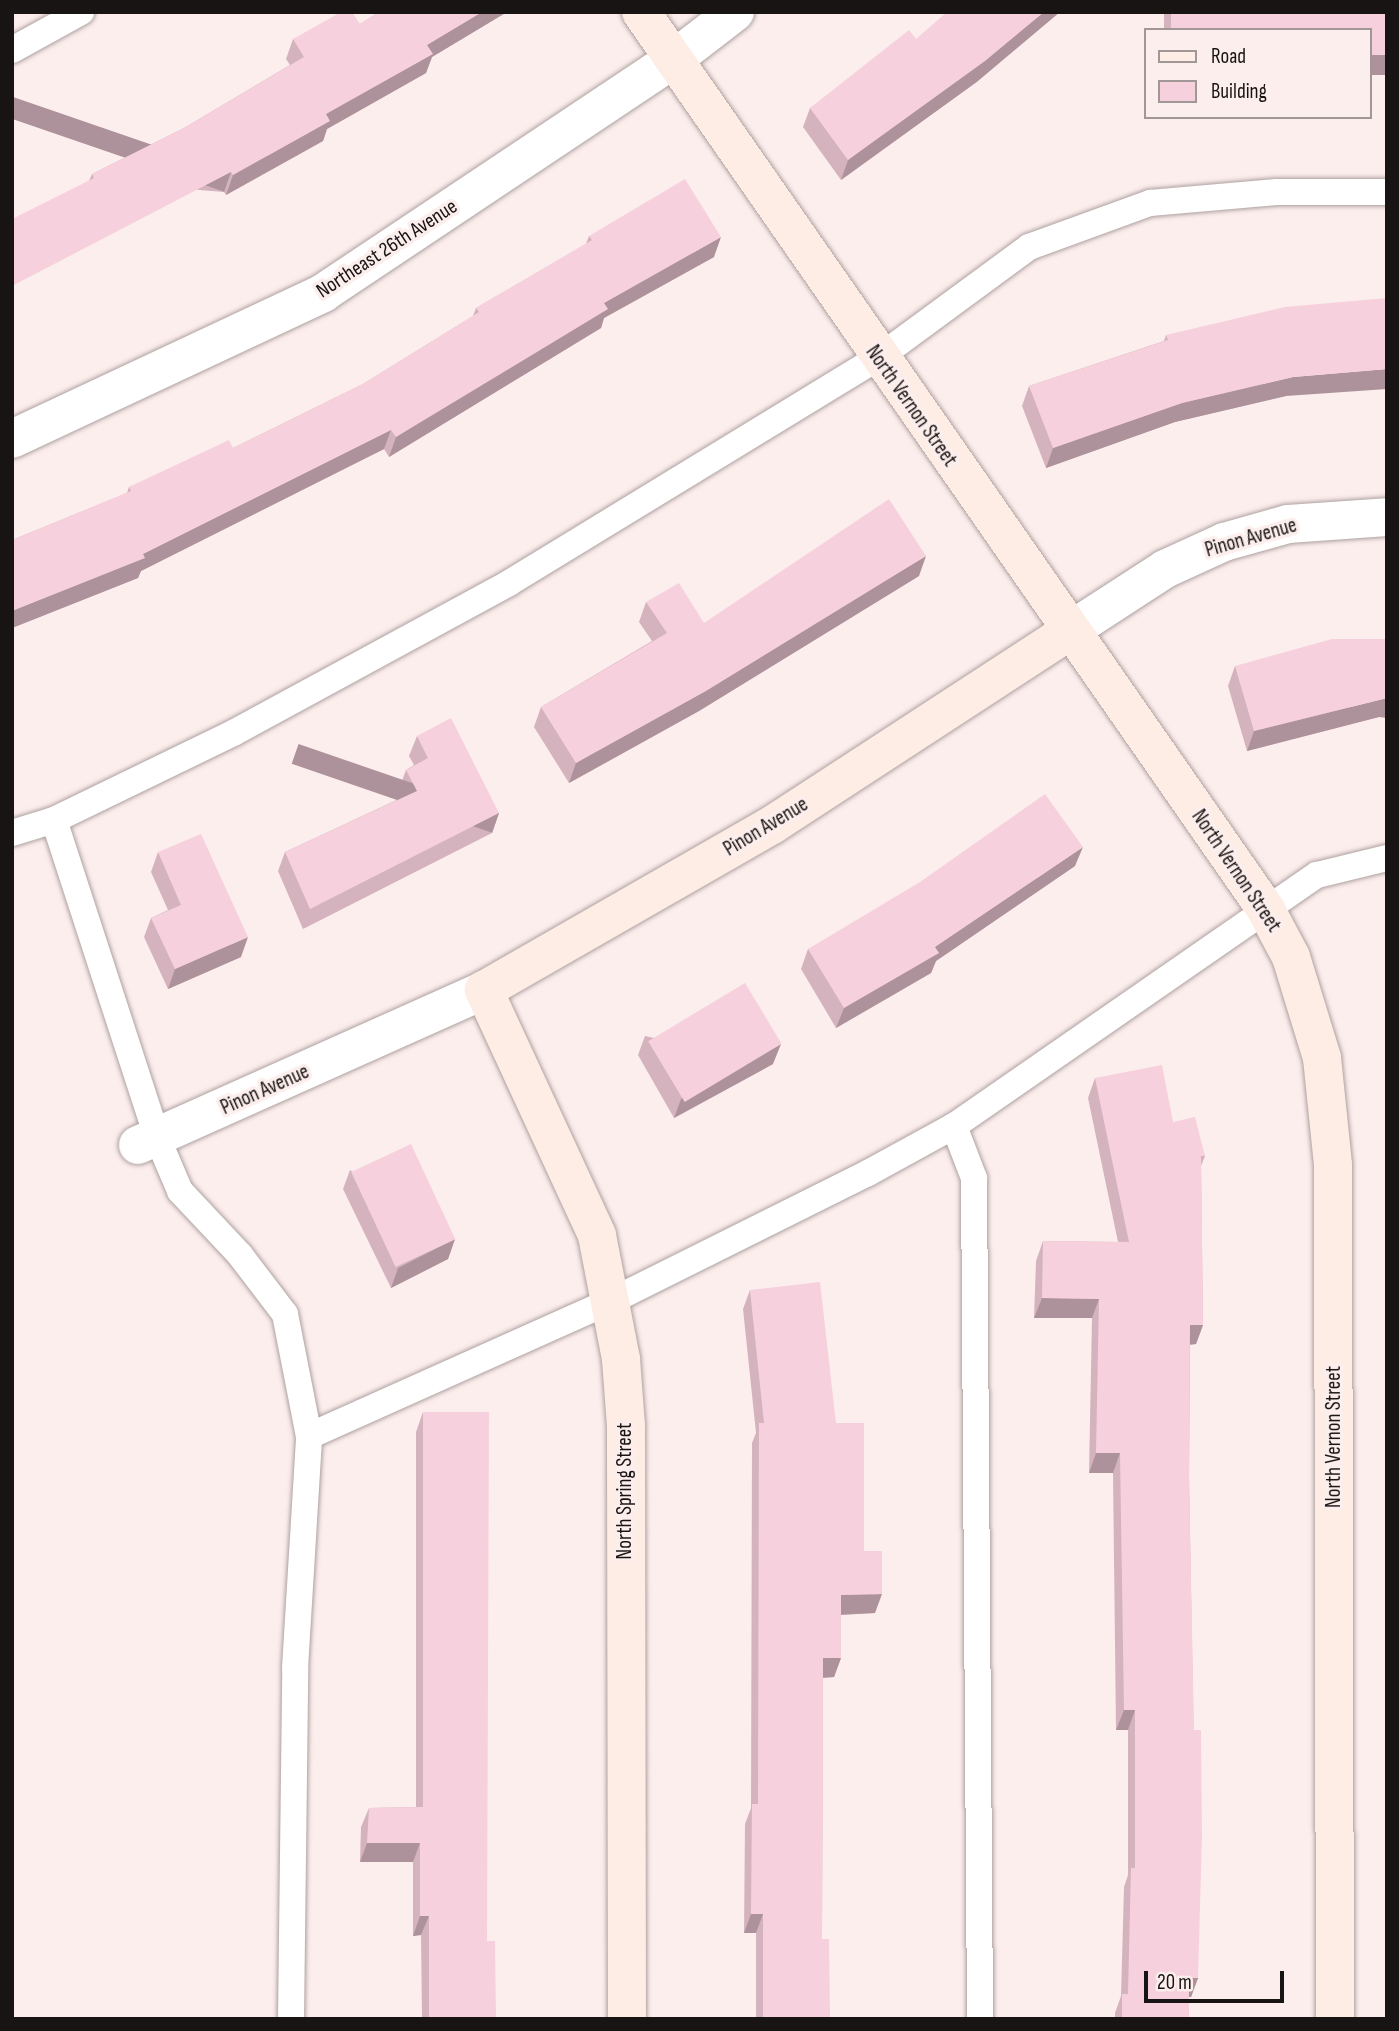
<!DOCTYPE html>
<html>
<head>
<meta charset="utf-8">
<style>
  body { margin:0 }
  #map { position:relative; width:1399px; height:2031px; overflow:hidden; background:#fceeed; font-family:"Sofia Sans Condensed",sans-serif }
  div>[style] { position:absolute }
  .roads { filter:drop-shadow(0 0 2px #aea1a0) drop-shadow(0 0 2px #aea1a0) }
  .lane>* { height:26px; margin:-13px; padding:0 13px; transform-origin:13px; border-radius:13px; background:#fff }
  .street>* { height:38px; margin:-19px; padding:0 19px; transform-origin:19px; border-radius:19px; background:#fff }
  .secondary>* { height:38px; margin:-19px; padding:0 19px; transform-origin:19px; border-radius:19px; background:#fdede5 }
  .wall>* { inset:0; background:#d4b3bf; transform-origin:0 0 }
  .shaded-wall>* { inset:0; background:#ad929b; transform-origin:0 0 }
  .building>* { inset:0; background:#f7d0de; transform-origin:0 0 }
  span { translate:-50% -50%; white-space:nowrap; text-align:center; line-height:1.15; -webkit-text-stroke:7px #fceeed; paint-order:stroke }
  .street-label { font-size:21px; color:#181413 }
  .frame { position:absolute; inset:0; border:14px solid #181413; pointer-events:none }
  .legend { position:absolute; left:1144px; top:28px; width:228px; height:91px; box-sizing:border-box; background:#fceeed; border:2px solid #a19796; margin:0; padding:9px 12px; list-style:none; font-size:21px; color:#181413 }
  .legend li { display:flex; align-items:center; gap:14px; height:35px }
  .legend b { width:35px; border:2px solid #a19796 }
  .scale { position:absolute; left:1144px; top:1971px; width:140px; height:32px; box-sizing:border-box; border:4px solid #181413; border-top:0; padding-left:9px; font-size:21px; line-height:24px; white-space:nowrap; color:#181413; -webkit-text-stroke:5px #fceeed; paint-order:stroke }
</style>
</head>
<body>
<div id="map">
  <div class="roads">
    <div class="lane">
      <div style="left:12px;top:50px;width:79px;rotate:-28.8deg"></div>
      <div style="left:54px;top:820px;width:333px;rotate:72deg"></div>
      <div style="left:157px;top:1137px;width:59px;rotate:66.9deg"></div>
      <div style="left:180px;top:1191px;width:88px;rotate:46.8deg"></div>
      <div style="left:240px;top:1255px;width:74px;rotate:52.7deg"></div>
      <div style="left:285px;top:1314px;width:124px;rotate:78.9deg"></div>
      <div style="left:12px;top:833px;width:44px;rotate:-17.2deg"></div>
      <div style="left:54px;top:820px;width:201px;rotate:-25.9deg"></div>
      <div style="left:235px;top:732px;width:312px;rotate:-28.5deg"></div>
      <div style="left:509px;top:583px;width:432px;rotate:-31.4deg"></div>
      <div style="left:878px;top:358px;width:187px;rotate:-36.3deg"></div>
      <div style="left:1029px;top:247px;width:129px;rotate:-20deg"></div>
      <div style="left:1150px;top:203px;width:127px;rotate:-5deg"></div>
      <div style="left:1277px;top:192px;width:110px"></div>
      <div style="left:954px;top:1126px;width:56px;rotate:69deg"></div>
      <div style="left:974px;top:1178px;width:841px;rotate:89.59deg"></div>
      <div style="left:291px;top:2019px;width:351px;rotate:-89.3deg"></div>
      <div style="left:295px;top:1668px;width:232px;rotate:-86.5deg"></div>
      <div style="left:309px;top:1436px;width:333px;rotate:-24.1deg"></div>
      <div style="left:613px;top:1300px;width:285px;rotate:-26.5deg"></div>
      <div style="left:868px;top:1173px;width:98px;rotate:-28.7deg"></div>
      <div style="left:954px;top:1126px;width:441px;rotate:-34.7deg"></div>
      <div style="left:1317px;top:875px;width:72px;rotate:-13.7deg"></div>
    </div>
    <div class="street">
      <div style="left:12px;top:439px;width:344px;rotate:-25.1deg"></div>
      <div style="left:323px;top:293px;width:422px;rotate:-33.7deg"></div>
      <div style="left:674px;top:59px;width:77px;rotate:-37.6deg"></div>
      <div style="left:1068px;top:632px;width:116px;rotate:-33deg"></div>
      <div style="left:1165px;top:569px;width:65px;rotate:-24.6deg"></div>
      <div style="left:1224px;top:542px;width:66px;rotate:-15.7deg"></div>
      <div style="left:1288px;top:524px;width:99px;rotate:-4deg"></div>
      <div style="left:138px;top:1145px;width:379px;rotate:-24.1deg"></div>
    </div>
    <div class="secondary">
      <div style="left:641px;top:12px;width:1092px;rotate:55.15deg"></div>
      <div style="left:1265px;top:908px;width:55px;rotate:62deg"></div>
      <div style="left:1291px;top:957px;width:106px;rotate:72.9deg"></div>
      <div style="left:1322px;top:1058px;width:108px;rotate:84.1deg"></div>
      <div style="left:1333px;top:1165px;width:854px;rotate:89.87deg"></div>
      <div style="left:627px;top:2019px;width:593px;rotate:-90.1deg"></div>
      <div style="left:626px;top:1426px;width:67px;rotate:-94.3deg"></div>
      <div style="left:621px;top:1359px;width:126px;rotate:-101deg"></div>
      <div style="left:597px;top:1235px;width:270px;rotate:-114.8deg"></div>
      <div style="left:484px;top:990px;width:332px;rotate:-29.8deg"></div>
      <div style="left:772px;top:825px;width:353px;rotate:-33.1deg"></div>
    </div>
  </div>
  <div class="wall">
    <div style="clip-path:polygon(379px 12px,507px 12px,432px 57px,426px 73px,327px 129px,323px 141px,226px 195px,224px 192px,89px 181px,92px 174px,184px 128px,290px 65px,286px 59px,293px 39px,360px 24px)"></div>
    <div style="left:1164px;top:12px;width:223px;height:18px"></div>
    <div style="clip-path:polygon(916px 39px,978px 81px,841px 180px,803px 127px,810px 108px)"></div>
    <div style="clip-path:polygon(589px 236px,714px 257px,604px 318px,601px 328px,389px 457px,384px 449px,141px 571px,138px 578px,12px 628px,12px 540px,127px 493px,129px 487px,233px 448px,363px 384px,473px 316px,476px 308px,586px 244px)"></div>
    <div style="clip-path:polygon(1166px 335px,1286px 396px,1175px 422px,1046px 468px,1022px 406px,1029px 386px,1164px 341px)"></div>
    <div style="clip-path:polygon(919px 576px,699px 711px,569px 783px,534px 727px,541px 707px,652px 641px,639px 622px,646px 602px,704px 623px)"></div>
    <div style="clip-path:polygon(1235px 666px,1379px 717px,1247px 751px,1228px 686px)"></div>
    <div style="clip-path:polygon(417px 736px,499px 813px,492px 833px,303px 929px,278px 871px,285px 852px,403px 797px,399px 789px,406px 770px,414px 765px,409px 756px)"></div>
    <div style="clip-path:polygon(158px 852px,241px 957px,168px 989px,144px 937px,151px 918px,168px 910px,151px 872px)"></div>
    <div style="clip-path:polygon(1075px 866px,936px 961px,931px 973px,836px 1028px,801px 969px,808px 949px)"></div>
    <div style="clip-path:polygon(645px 1036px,773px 1064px,674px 1118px,638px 1055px)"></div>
    <div style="clip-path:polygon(1095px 1078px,1173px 1122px,1205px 1156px,1201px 1166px,1203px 1325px,1196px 1344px,1190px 1345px,1189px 1478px,1198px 1978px,1191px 1997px,1189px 1997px,1189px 2019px,1115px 2019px,1115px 2013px,1121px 1996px,1124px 1887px,1128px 1875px,1128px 1730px,1116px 1730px,1113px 1473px,1089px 1473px,1092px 1318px,1034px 1318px,1036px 1261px,1043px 1241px,1118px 1242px,1088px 1098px)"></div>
    <div style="clip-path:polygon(350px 1170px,455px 1239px,448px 1259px,391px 1288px,343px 1189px)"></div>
    <div style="clip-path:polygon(750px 1290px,836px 1423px,864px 1551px,875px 1613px,841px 1615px,841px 1658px,834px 1677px,823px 1678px,822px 1939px,830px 2019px,756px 2019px,756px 1933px,744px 1933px,745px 1824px,751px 1808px,752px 1443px,756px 1433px,743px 1309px)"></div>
    <div style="clip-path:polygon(423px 1412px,487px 1941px,496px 2019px,422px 2019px,421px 1935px,413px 1936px,413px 1862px,360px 1862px,361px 1827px,369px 1808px,416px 1807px,416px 1432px)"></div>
  </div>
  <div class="shaded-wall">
    <div style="clip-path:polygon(482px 12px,507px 12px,432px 57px,426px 73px,327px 129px,323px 141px,226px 195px,233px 175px,326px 114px,427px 45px)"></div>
    <div style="clip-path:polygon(1044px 12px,1060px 12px,978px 81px,841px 180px,848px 160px)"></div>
    <div style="left:1369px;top:55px;width:18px;height:20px"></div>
    <div style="left:231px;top:172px;width:21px;height:247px;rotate:109deg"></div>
    <div style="clip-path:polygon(721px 237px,714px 257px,604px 318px,601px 328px,389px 457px,396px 437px,604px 303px)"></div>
    <div style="clip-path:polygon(1387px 369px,1387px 389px,1286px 396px,1175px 422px,1046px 468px,1053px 448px,1182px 403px,1293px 377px)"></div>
    <div style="clip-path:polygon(391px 430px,384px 449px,141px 571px,138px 578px,12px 628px,12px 611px,143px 554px)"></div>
    <div style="clip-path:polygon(926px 556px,919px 576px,699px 711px,569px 783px,576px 763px)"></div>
    <div style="clip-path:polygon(1387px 698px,1387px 718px,1379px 717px,1247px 751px,1254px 731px)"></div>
    <div style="left:499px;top:813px;width:21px;height:212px;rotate:109deg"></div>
    <div style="clip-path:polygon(1083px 847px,1075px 866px,936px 961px,931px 973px,836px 1028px,844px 1008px)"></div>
    <div style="clip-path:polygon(248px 937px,241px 957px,168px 989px,175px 969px)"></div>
    <div style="clip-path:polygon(781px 1044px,773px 1064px,674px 1118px,681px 1099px)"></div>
    <div style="clip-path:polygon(455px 1239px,448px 1259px,391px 1288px,398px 1268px)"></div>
    <div style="clip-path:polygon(1042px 1298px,1099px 1299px,1092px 1318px,1034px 1318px)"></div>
    <div style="clip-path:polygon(1190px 1325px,1203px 1325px,1196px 1344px,1183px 1345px)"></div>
    <div style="clip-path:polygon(1096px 1453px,1120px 1453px,1113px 1473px,1089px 1473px)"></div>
    <div style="clip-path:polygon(882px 1594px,875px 1613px,834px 1615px,841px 1595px)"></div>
    <div style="clip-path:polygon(823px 1658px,841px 1658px,834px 1677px,816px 1678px)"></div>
    <div style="clip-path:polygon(1124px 1710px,1135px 1710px,1128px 1730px,1116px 1730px)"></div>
    <div style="clip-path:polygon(367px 1843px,420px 1843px,413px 1862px,360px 1862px)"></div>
    <div style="clip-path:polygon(751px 1914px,763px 1914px,756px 1933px,744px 1933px)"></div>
    <div style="clip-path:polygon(420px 1916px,429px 1916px,421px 1935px,413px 1936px)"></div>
    <div style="clip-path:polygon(1189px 1978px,1198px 1978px,1191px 1997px,1182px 1997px)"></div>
  </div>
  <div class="building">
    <div style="clip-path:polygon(341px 12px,352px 12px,360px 24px,379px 12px,482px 12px,427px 45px,433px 54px,326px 114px,330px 121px,233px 175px,231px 172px,12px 286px,12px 219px,94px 178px,92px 174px,184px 128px,304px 57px,293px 39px)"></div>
    <div style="clip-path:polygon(947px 12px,1044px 12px,985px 61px,848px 160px,810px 108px,909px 30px,916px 39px)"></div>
    <div style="clip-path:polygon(1171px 12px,1387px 12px,1387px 55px,1369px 55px,1369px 30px,1171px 30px)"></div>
    <div style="clip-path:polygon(685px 179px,721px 237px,604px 303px,608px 309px,396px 437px,391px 430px,143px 554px,145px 558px,12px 611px,12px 540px,131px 491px,129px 487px,229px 440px,233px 448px,363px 384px,479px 312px,476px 308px,592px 240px,589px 236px)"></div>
    <div style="clip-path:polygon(1387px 298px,1387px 369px,1293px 377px,1182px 403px,1053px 448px,1029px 386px,1168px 340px,1166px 335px,1285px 307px)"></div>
    <div style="clip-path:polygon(889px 499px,926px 556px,706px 691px,576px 763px,541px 707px,667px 633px,646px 602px,679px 583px,704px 623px)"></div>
    <div style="clip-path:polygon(1332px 639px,1387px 639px,1387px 698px,1254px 731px,1235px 666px)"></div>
    <div style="clip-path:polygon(451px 718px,499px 813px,310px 909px,285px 852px,417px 791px,406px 770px,428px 758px,417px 736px)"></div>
    <div style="clip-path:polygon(1045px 794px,1083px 847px,935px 947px,939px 953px,844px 1008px,808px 949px,920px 882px)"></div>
    <div style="clip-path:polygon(201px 834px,248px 937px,175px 969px,151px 918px,181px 905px,158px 852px)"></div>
    <div style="left:745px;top:983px;width:71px;height:113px;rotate:59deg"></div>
    <div style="clip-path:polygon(1162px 1065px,1173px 1122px,1195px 1117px,1205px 1156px,1201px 1156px,1203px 1325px,1190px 1325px,1189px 1478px,1194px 1730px,1201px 1730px,1202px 1836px,1198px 1978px,1189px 1978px,1189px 2019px,1122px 2019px,1122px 1994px,1128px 1994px,1131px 1868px,1135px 1868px,1135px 1710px,1124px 1710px,1120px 1453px,1096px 1453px,1099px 1299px,1042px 1298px,1043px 1241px,1129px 1242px,1095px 1078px)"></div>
    <div style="left:411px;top:1144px;width:105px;height:66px;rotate:65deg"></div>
    <div style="clip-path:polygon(820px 1282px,836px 1423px,864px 1423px,864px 1551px,882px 1551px,882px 1594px,841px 1595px,841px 1658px,823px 1658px,822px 1939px,829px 1939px,830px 2019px,763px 2019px,763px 1914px,751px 1914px,752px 1804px,758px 1804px,759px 1423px,764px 1423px,750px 1290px)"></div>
    <div style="clip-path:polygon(423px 1412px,489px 1412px,487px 1941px,495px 1941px,496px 2019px,429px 2019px,429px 1916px,420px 1916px,420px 1843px,367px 1843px,369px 1808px,423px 1807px)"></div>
  </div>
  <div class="street-label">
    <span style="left:387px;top:249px;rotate:-33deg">Northeast 26th Avenue</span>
    <span style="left:911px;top:406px;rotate:55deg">North Vernon Street</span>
    <span style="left:1251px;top:538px;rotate:-16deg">Pinon Avenue</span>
    <span style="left:766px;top:827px;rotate:-31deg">Pinon Avenue</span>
    <span style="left:1236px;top:871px;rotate:56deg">North Vernon Street</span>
    <span style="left:265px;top:1090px;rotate:-24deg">Pinon Avenue</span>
    <span style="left:1334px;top:1437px;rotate:-90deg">North Vernon Street</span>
    <span style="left:625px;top:1491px;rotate:-90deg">North Spring Street</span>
  </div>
  <div class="frame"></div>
  <ul class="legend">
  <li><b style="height:9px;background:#fdede5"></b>Road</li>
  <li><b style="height:19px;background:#f7d0de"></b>Building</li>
  </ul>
  <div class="scale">20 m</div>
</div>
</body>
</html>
